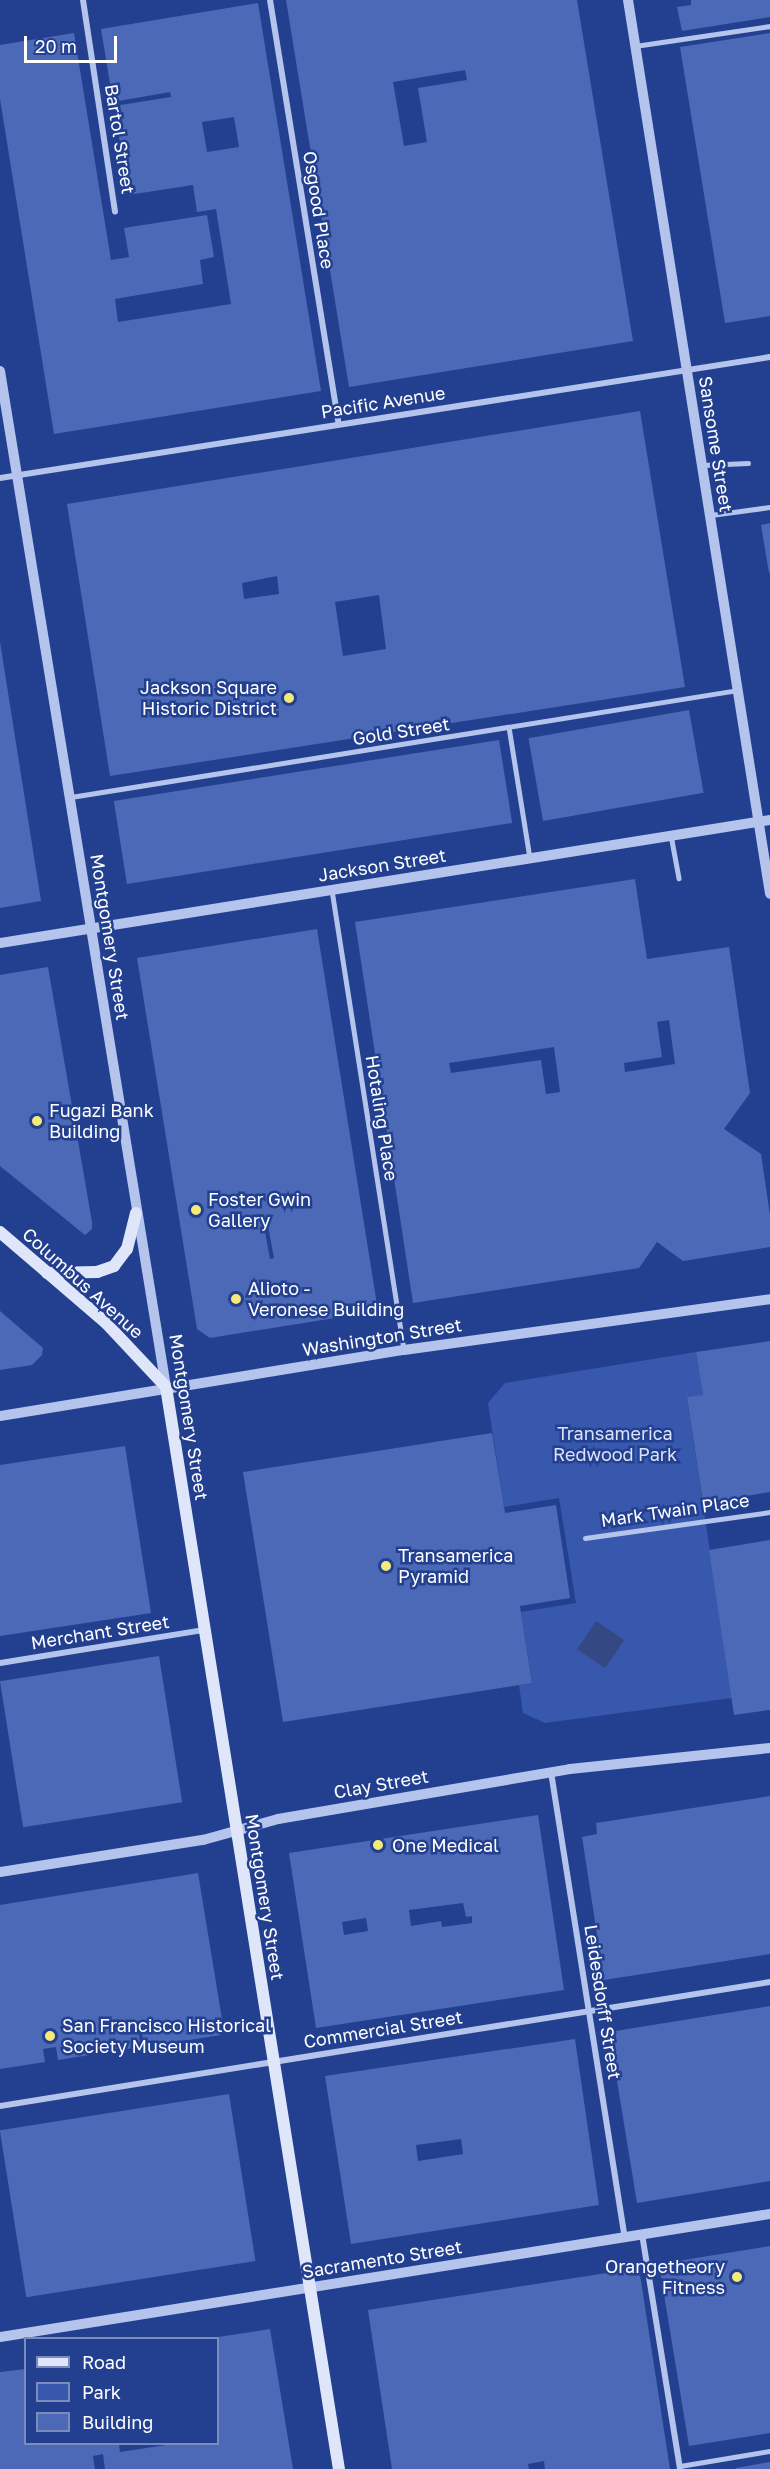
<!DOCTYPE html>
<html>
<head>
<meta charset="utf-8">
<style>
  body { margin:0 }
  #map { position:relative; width:770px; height:2469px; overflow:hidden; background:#234090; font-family:"Golos Text",sans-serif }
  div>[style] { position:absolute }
  .green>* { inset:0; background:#3858ad }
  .water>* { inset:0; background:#344984; transform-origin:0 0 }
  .building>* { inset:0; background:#4c69b7; transform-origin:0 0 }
  .service>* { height:4.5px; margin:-2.25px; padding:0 2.25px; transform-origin:2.25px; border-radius:2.25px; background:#b4c4ec }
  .pedestrian>* { height:5px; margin:-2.5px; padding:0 2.5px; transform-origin:2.5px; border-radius:2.5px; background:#b4c4ec }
  .minor>* { height:6px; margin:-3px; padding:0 3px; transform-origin:3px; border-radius:3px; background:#b4c4ec }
  .tertiary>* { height:10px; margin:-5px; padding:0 5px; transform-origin:5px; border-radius:5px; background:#b4c4ec }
  .secondary>* { height:12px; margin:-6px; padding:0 6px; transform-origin:6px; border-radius:6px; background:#e0e6f9 }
  .dots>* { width:16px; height:16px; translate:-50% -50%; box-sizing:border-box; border:3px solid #234090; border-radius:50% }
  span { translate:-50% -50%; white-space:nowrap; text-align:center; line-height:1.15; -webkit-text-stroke:5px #234090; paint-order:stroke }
  .street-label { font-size:18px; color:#fff }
  .poi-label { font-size:18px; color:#fff }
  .right { translate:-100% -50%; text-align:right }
  .left { translate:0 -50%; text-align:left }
  .park-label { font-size:18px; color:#d9e2f9 }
  .legend { position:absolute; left:24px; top:2337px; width:195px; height:108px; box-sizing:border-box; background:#234090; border:2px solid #7b8cbc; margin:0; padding:8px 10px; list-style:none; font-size:18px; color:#fff }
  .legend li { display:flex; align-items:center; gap:12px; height:30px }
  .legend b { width:30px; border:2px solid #7b8cbc }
  .scale { position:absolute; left:24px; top:36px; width:93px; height:27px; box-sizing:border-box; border:3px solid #fff; border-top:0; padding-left:8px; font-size:18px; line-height:21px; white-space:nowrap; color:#fff; -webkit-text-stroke:4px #234090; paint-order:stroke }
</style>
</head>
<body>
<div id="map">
  <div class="green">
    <div style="clip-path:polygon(696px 1352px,703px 1395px,687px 1398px,732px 1698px,545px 1723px,523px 1713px,519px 1685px,532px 1682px,521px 1612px,576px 1603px,559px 1498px,504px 1507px,488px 1403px,505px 1383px)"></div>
  </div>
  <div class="water">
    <div style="left:596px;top:1621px;width:34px;height:34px;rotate:34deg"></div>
  </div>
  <div class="building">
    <div style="clip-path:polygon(evenodd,286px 0,577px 0,633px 341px,349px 387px,286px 0,465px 70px,467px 80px,418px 88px,427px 142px,404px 146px,393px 82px,465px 70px)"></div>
    <div style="clip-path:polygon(691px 0,770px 0,770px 17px,682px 31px,677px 7px,691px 5px)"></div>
    <div style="clip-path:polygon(evenodd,258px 3px,321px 391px,54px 434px,0 99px,0 45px,74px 33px,111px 260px,129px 257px,124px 228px,207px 215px,214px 257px,200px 260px,203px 284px,115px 299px,118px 322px,231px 304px,216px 209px,197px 212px,193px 185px,128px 195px,114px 106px,171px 97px,170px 92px,113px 102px,101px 29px,258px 3px,234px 117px,239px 147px,207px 152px,202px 122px,234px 117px)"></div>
    <div style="clip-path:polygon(770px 33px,770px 316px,725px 323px,680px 47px)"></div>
    <div style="clip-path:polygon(evenodd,640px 411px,685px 687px,110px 776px,67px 504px,640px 411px,277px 576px,279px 594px,244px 599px,242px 583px,277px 576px,640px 411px,379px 595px,386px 649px,343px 656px,335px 602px,379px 595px)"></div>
    <div style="clip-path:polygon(770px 523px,770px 573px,769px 573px,761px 525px)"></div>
    <div style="clip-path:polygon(0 642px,41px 901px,0 908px)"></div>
    <div style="left:689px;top:710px;width:84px;height:163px;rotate:80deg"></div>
    <div style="left:499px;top:740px;width:84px;height:390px;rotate:81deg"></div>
    <div style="clip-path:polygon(evenodd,635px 879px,647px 959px,729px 947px,750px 1093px,724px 1129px,761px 1154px,770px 1215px,770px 1247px,683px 1261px,657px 1242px,639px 1268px,413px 1303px,355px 922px,635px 879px,669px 1020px,675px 1064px,625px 1072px,624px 1063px,662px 1057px,657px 1022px,669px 1020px,635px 879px,554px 1047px,560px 1092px,546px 1094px,541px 1060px,451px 1073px,449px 1063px,554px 1047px)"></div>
    <div style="clip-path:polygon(evenodd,317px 929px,378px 1311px,210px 1338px,197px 1329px,137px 958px,317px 929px,263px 1221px,267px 1221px,274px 1258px,270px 1259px,263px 1221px)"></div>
    <div style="clip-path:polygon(48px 967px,92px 1222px,92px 1229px,85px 1235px,0 1166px,0 975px)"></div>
    <div style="clip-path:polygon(0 1311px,43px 1348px,42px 1355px,32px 1365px,0 1370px)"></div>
    <div style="clip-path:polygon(770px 1341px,770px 1492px,703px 1503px,687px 1397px,703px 1395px,696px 1352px)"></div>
    <div style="clip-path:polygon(492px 1433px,505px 1513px,556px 1505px,570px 1598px,520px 1606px,532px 1683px,283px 1722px,243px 1472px)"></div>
    <div style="clip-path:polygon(125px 1446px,151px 1613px,0 1636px,0 1465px)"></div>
    <div style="clip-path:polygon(770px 1540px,770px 1710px,734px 1715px,709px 1550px)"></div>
    <div style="left:159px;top:1656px;width:148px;height:161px;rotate:81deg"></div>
    <div style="clip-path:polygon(770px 1796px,770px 1954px,604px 1980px,582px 1837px,597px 1834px,596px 1823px)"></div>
    <div style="clip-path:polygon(evenodd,538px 1815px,564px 1990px,316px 2028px,289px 1853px,538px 1815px,463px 1903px,466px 1917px,472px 1916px,472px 1923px,442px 1927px,441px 1921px,411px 1926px,409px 1910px,463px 1903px,538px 1815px,366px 1918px,368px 1931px,344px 1935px,342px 1922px,366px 1918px)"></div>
    <div style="clip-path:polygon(198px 1873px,222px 2019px,206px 2022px,219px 2021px,221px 2035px,144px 2047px,142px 2033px,139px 2033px,140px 2047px,58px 2060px,56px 2047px,43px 2049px,45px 2062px,0 2069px,0 1905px)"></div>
    <div style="clip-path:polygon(770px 2006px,770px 2181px,637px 2203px,609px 2032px)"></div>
    <div style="clip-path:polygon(evenodd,575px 2039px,599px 2205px,351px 2244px,325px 2076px,575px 2039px,461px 2139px,463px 2154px,418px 2161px,416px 2145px,461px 2139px)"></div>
    <div style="left:229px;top:2094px;width:169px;height:232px;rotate:81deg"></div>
    <div style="clip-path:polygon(770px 2246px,770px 2433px,689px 2446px,659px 2264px)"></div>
    <div style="clip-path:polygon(639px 2268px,670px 2469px,545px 2469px,544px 2461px,528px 2464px,529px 2469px,392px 2469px,368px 2310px)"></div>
    <div style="clip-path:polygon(270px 2329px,293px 2469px,105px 2469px,103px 2454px,93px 2456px,95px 2469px,0 2469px,0 2372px,26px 2369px,26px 2444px,119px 2444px,120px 2452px,173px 2444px,218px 2444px,218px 2337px)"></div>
    <div style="clip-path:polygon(770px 2462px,770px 2469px,736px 2469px,736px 2468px)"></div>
  </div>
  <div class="service">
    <div style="left:635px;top:46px;width:136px;rotate:-8.4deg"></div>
    <div style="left:703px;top:465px;width:45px;rotate:-2.5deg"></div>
    <div style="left:711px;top:515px;width:60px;rotate:-7.7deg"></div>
    <div style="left:509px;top:727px;width:133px;rotate:80.9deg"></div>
    <div style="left:71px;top:797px;width:676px;rotate:-9.11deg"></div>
    <div style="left:671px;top:835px;width:44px;rotate:79.5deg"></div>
    <div style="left:332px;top:890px;width:465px;rotate:81.1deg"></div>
    <div style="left:680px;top:2466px;width:91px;rotate:-9.5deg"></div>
  </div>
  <div class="pedestrian">
    <div style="left:585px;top:1538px;width:187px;rotate:-8deg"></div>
  </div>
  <div class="minor">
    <div style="left:83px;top:0;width:214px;rotate:81.4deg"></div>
    <div style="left:270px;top:0;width:430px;rotate:80.8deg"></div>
    <div style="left:0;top:478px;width:779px;rotate:-8.93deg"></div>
    <div style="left:0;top:1663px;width:207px;rotate:-9.2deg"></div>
    <div style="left:551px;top:1772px;width:471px;rotate:81deg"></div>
    <div style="left:0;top:2106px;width:780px;rotate:-9.15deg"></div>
    <div style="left:642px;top:2234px;width:238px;rotate:80.8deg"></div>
  </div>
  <div class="tertiary">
    <div style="left:628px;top:0;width:905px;rotate:80.97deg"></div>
    <div style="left:0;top:371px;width:1029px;rotate:80.72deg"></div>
    <div style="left:0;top:943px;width:780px;rotate:-9.08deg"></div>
    <div style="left:0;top:1416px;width:409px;rotate:-9.3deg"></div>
    <div style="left:404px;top:1350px;width:370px;rotate:-7.9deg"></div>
    <div style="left:0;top:1872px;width:206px;rotate:-9deg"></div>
    <div style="left:203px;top:1840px;width:78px;rotate:-15.6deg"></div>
    <div style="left:278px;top:1819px;width:296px;rotate:-9.7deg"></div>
    <div style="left:570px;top:1769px;width:201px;rotate:-6deg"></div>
    <div style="left:0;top:2337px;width:780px;rotate:-9.08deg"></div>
  </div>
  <div class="secondary">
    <div style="left:0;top:1232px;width:140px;rotate:40.6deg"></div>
    <div style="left:106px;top:1323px;width:88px;rotate:46.8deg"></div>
    <div style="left:166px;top:1387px;width:1096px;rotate:80.92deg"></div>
    <div style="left:47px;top:1273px;width:50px;rotate:-1.1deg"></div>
    <div style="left:97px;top:1272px;width:18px;rotate:-19deg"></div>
    <div style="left:114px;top:1266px;width:21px;rotate:-53deg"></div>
    <div style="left:127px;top:1249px;width:37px;rotate:-76deg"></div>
  </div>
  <div class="dots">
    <div style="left:289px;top:698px;background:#f7e977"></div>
    <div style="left:37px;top:1121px;background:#f7e977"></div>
    <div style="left:196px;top:1210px;background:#f7e977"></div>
    <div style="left:236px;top:1299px;background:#f7e977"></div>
    <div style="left:386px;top:1566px;background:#f7e977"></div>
    <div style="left:378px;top:1845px;background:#f7e977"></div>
    <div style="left:50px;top:2036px;background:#f7e977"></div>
    <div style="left:737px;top:2277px;background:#f7e977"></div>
  </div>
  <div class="street-label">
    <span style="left:120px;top:139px;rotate:81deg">Bartol Street</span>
    <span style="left:319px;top:210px;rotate:81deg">Osgood Place</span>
    <span style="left:383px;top:402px;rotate:-9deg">Pacific Avenue</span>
    <span style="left:716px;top:444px;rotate:81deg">Sansome Street</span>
    <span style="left:401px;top:731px;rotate:-9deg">Gold Street</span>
    <span style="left:382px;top:865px;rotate:-9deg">Jackson Street</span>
    <span style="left:110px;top:937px;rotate:81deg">Montgomery Street</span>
    <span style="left:382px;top:1118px;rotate:81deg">Hotaling Place</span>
    <span style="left:83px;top:1283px;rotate:42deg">Columbus Avenue</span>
    <span style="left:382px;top:1337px;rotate:-9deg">Washington Street</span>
    <span style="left:189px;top:1417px;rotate:81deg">Montgomery Street</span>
    <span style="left:675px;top:1510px;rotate:-8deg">Mark Twain Place</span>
    <span style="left:100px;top:1632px;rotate:-9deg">Merchant Street</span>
    <span style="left:381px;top:1784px;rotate:-10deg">Clay Street</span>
    <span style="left:265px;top:1897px;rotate:81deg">Montgomery Street</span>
    <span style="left:603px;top:2002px;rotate:81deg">Leidesdorff Street</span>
    <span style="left:383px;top:2029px;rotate:-9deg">Commercial Street</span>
    <span style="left:382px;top:2259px;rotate:-9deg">Sacramento Street</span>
  </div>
  <div class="poi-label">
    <span class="right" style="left:277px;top:698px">Jackson Square<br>Historic District</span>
    <span class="left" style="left:49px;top:1121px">Fugazi Bank<br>Building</span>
    <span class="left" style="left:208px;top:1210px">Foster Gwin<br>Gallery</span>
    <span class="left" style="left:248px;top:1299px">Alioto -<br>Veronese Building</span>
    <span class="left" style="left:398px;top:1566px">Transamerica<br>Pyramid</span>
    <span class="left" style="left:392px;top:1845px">One Medical</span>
    <span class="left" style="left:62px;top:2036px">San Francisco Historical<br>Society Museum</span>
    <span class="right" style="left:725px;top:2277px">Orangetheory<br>Fitness</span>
  </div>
  <div class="park-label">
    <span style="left:615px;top:1444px">Transamerica<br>Redwood Park</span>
  </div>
  <ul class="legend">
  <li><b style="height:8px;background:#e0e6f9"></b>Road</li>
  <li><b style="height:16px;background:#3858ad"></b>Park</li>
  <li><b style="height:16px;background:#4c69b7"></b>Building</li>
  </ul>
  <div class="scale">20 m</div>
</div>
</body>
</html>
